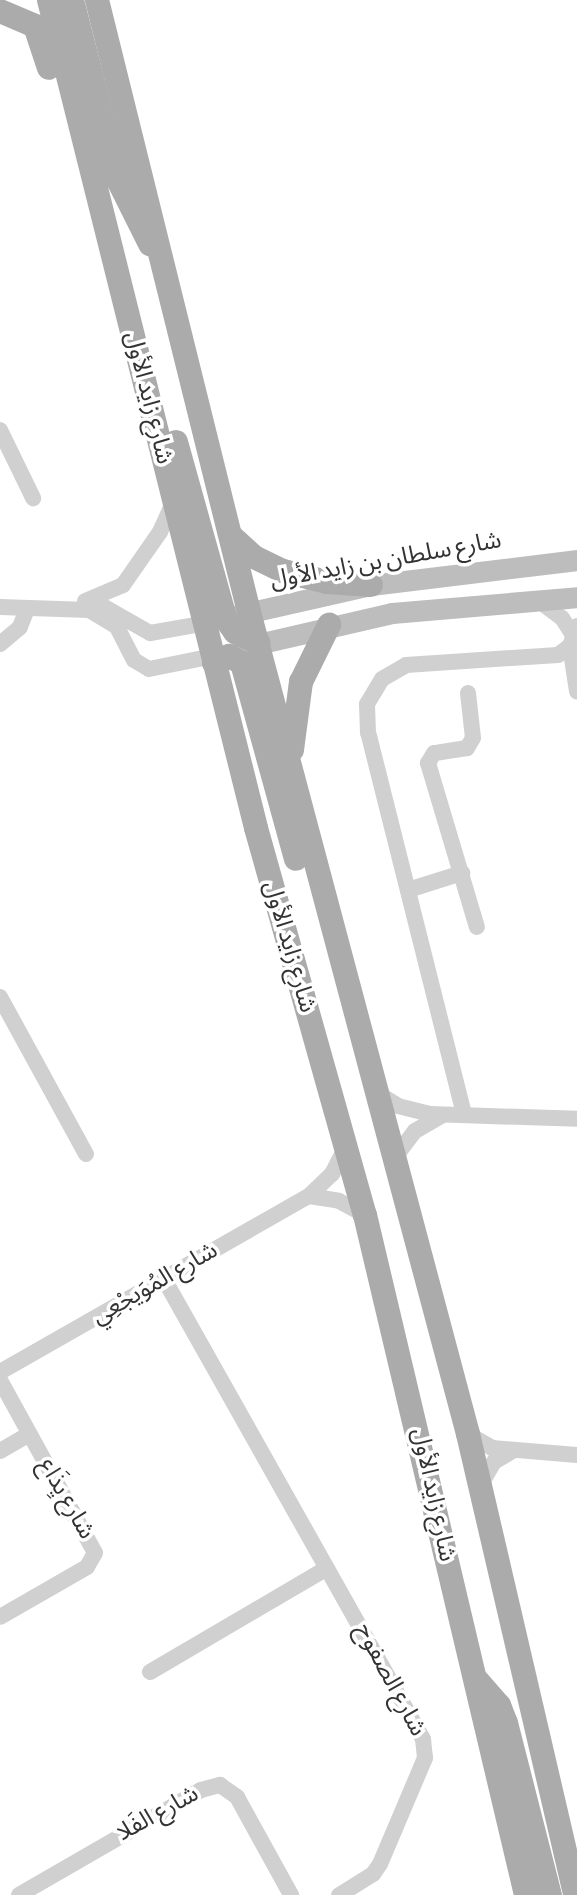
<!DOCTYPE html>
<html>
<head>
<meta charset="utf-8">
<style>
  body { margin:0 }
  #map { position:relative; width:577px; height:1895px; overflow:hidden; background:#fff; font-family:"Alegreya Sans","Noto Sans Arabic",sans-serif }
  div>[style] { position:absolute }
  .street>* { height:16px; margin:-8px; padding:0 8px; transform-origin:8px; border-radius:8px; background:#d0d0d0 }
  .secondary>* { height:21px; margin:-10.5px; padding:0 10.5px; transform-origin:10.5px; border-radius:10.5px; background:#bdbdbd }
  .primary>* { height:24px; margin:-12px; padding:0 12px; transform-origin:12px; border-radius:12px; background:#ababab }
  span { translate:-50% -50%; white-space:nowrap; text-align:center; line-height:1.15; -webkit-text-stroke:7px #fff; paint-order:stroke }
  .street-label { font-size:24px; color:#333 }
</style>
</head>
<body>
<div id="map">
  <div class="street">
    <div style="left:0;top:430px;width:76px;rotate:64.1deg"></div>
    <div style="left:538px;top:600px;width:30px;rotate:37deg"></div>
    <div style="left:562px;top:618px;width:20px;rotate:57deg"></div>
    <div style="left:85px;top:601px;width:41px;rotate:-22.8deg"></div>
    <div style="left:123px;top:585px;width:65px;rotate:-55.1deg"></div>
    <div style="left:160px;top:532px;width:32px;rotate:-66deg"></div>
    <div style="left:99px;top:604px;width:59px;rotate:29.6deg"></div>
    <div style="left:150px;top:633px;width:57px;rotate:-10.1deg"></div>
    <div style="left:0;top:607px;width:89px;rotate:1.9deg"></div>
    <div style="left:89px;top:610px;width:33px;rotate:31deg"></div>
    <div style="left:117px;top:627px;width:37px;rotate:63deg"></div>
    <div style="left:134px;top:660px;width:17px;rotate:31deg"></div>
    <div style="left:149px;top:669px;width:65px;rotate:-11.5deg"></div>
    <div style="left:0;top:644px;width:26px;rotate:-40deg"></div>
    <div style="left:20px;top:627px;width:19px;rotate:-69deg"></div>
    <div style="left:570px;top:646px;width:46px;rotate:81.2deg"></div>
    <div style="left:468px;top:693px;width:45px;rotate:83.7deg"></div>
    <div style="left:473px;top:738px;width:12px;rotate:121deg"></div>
    <div style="left:467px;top:748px;width:33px;rotate:171deg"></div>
    <div style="left:434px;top:753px;width:12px;rotate:121deg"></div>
    <div style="left:428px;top:763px;width:171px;rotate:73.4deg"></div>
    <div style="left:408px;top:890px;width:57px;rotate:-17.5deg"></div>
    <div style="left:0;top:997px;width:179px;rotate:61.3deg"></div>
    <div style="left:379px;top:1094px;width:22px;rotate:32deg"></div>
    <div style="left:398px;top:1106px;width:33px;rotate:14deg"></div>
    <div style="left:430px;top:1114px;width:147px;rotate:1.9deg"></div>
    <div style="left:464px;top:1114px;width:393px;rotate:-104.1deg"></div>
    <div style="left:368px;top:733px;width:29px;rotate:-92deg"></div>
    <div style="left:367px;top:704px;width:29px;rotate:-59deg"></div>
    <div style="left:382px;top:679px;width:28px;rotate:-30deg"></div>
    <div style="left:406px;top:665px;width:152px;rotate:-3.8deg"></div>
    <div style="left:558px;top:655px;width:15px;rotate:-37deg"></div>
    <div style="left:570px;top:646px;width:21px;rotate:-71deg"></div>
    <div style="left:396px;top:1156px;width:31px;rotate:-53deg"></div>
    <div style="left:415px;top:1131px;width:30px;rotate:-30deg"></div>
    <div style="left:309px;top:1196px;width:30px;rotate:9deg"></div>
    <div style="left:339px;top:1201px;width:30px;rotate:28deg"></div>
    <div style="left:164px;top:1279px;width:528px;rotate:60.62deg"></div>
    <div style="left:423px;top:1739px;width:19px;rotate:84deg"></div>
    <div style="left:425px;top:1758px;width:115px;rotate:113deg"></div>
    <div style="left:380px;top:1864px;width:12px;rotate:125deg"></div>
    <div style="left:373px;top:1874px;width:40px;rotate:148deg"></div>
    <div style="left:0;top:1372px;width:356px;rotate:-29.7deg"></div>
    <div style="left:309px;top:1196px;width:32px;rotate:-44deg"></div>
    <div style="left:332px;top:1174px;width:30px;rotate:-63deg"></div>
    <div style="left:0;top:1380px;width:197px;rotate:61.2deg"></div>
    <div style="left:95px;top:1553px;width:16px;rotate:120deg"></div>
    <div style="left:87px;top:1567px;width:100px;rotate:150.1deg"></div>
    <div style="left:468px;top:1434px;width:28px;rotate:30deg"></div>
    <div style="left:492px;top:1448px;width:85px;rotate:4.7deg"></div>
    <div style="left:0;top:1451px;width:34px;rotate:-30deg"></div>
    <div style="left:480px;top:1486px;width:28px;rotate:-60deg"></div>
    <div style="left:494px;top:1462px;width:21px;rotate:-31deg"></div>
    <div style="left:150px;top:1672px;width:205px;rotate:-30.4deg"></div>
    <div style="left:19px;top:1895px;width:210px;rotate:-30deg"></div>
    <div style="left:201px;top:1790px;width:20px;rotate:-15deg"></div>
    <div style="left:220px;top:1785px;width:21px;rotate:35deg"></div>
    <div style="left:237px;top:1797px;width:112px;rotate:61.1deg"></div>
  </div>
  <div class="secondary">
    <div style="left:234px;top:616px;width:140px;rotate:-12.8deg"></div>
    <div style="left:371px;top:585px;width:208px;rotate:-6.9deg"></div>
    <div style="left:245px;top:647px;width:151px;rotate:-13deg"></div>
    <div style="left:392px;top:613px;width:186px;rotate:-4.9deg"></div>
  </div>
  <div class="primary">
    <div style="left:49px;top:0;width:853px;rotate:75.96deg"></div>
    <div style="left:256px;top:828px;width:402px;rotate:74.3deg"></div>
    <div style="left:365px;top:1215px;width:699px;rotate:76.68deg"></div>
    <div style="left:72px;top:0;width:186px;rotate:75.7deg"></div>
    <div style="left:118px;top:180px;width:72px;rotate:63.4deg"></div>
    <div style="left:97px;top:0;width:631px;rotate:76.05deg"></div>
    <div style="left:249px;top:612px;width:851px;rotate:75.08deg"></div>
    <div style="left:468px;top:1434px;width:473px;rotate:76.9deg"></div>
    <div style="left:0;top:11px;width:38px;rotate:23deg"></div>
    <div style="left:35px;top:26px;width:44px;rotate:71.6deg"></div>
    <div style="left:176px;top:442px;width:183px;rotate:74.4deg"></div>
    <div style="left:225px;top:618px;width:17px;rotate:54deg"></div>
    <div style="left:235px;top:632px;width:26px;rotate:25deg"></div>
    <div style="left:232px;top:537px;width:30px;rotate:42deg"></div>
    <div style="left:254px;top:557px;width:32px;rotate:26deg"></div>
    <div style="left:283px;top:571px;width:45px;rotate:14deg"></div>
    <div style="left:327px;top:582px;width:44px;rotate:3.9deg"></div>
    <div style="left:214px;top:663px;width:17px;rotate:-25deg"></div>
    <div style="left:229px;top:656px;width:15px;rotate:28deg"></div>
    <div style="left:242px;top:663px;width:203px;rotate:74.6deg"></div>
    <div style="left:292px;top:750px;width:69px;rotate:-82.5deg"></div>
    <div style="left:301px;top:682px;width:64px;rotate:-63.8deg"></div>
    <div style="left:476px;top:1679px;width:35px;rotate:49deg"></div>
    <div style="left:499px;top:1705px;width:19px;rotate:69deg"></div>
    <div style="left:506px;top:1723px;width:178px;rotate:75.7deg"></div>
  </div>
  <div class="street-label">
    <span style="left:148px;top:398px;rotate:76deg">شارع زايد الأول</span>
    <span style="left:386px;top:561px;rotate:-10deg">شارع سلطان بن زايد الأول</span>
    <span style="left:289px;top:947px;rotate:74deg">شارع زايد الأول</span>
    <span style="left:155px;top:1284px;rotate:-30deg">شارع المُوَيجْعِي</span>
    <span style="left:433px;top:1495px;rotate:78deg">شارع زايد الأول</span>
    <span style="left:66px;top:1499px;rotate:60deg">شارع يِذَاع</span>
    <span style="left:390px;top:1680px;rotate:62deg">شارع الصفوح</span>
    <span style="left:158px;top:1814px;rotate:-29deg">شارع الفَلا</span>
  </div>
</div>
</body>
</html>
